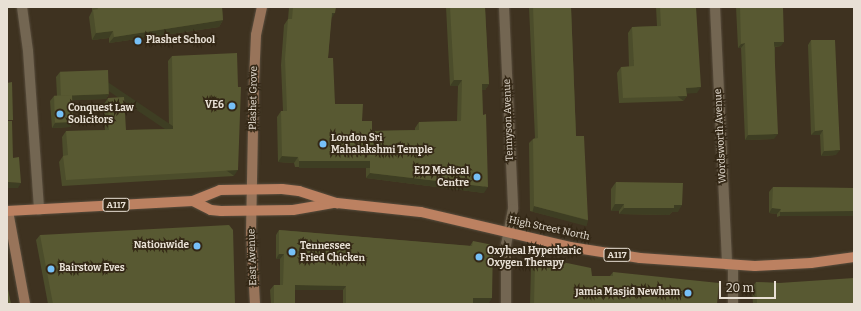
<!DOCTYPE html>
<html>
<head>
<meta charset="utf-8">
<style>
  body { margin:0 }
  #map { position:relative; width:861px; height:311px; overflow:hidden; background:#3e3220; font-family:Bitter,serif }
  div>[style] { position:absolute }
  .roads { filter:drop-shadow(0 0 1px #584d3d) drop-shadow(0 0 1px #584d3d) }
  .street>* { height:10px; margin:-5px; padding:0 5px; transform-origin:5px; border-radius:5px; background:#736652 }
  .secondary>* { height:10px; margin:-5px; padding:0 5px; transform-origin:5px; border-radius:5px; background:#98745a }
  .primary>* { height:10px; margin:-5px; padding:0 5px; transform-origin:5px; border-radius:5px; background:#bc8161 }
  .wall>* { inset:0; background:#4c4d2b }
  .shaded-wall>* { inset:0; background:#3e3e23; transform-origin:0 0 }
  .building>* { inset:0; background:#585932; transform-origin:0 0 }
  .dots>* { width:11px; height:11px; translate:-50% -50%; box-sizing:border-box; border:2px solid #342816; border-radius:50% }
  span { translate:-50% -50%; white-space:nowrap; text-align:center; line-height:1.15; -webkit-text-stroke:3.5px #342816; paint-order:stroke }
  .shield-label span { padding:1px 3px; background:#342816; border:1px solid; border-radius:3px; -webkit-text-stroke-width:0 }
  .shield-label { font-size:9px; color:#e8e0d5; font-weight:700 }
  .poi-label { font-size:10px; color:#e8e0d5; font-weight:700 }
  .left { translate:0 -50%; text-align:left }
  .right { translate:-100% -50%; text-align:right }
  .street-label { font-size:10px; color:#e8e0d5 }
  .frame { position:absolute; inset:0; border:8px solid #e8e0d5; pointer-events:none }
  .scale { position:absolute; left:719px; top:281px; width:57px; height:18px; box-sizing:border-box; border:2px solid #e8e0d5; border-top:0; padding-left:5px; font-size:12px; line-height:14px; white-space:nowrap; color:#e8e0d5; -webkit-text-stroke:3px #342816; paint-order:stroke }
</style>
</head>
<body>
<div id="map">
  <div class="roads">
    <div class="street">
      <div style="left:22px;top:7px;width:44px;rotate:82.2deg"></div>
      <div style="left:28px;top:51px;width:159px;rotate:86deg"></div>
      <div style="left:504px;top:7px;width:202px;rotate:87.4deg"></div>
      <div style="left:513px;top:209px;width:36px;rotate:101deg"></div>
      <div style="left:506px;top:244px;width:60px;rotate:90deg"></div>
      <div style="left:715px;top:7px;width:258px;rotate:87.3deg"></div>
      <div style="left:733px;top:304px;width:38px;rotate:-90deg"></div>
    </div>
    <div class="secondary">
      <div style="left:8px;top:211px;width:95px;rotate:79.6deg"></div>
      <div style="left:255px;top:304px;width:71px;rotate:-93.2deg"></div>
      <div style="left:251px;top:233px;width:152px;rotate:-88.9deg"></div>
      <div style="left:254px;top:81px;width:46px;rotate:-87.5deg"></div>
      <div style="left:256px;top:35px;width:29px;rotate:-78deg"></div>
    </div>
    <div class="primary">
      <div style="left:193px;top:201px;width:20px;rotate:27deg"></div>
      <div style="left:211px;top:210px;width:10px;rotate:6deg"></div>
      <div style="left:221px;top:211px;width:72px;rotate:-0.8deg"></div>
      <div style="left:293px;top:210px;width:42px;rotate:-9.7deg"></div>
      <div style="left:7px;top:211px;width:186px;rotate:-3.1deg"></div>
      <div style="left:193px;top:201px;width:29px;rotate:-22deg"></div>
      <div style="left:220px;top:190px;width:62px;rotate:-0.9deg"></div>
      <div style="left:282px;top:189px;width:17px;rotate:7deg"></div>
      <div style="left:299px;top:191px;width:40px;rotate:18deg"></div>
      <div style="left:337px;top:203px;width:84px;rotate:6.1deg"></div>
      <div style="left:421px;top:212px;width:153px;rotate:13.2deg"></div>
      <div style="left:570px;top:247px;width:71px;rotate:8.9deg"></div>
      <div style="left:640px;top:258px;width:115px;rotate:4deg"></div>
      <div style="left:755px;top:266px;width:56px;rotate:-3.1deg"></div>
      <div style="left:811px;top:263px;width:43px;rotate:-7.9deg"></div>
    </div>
  </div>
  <div class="wall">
    <div style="clip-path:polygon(92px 7px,222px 7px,223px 20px,219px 27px,109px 43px,109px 38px,92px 40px,89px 17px,92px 11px)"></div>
    <div style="clip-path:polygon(289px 7px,336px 7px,331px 19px,328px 58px,335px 104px,362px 121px,372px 131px,415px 130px,415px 128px,419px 122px,457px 121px,458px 86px,450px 86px,446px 7px,485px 7px,489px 84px,485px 90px,482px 90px,484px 193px,366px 178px,366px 167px,295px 167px,294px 163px,278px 162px,277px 117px,281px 111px,283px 111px,281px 65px,284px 25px,288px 19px)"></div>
    <div style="clip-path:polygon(529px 7px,571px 7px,576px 136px,588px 220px,585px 225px,530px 211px,529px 143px,533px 139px,535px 138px)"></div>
    <div style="clip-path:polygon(656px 7px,696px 7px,697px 93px,686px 93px,687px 96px,683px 101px,619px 103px,617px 73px,621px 67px,629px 67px,628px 33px,632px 27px,657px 26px)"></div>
    <div style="clip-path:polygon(736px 7px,783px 7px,781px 46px,775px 47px,774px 139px,745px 140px,741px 48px,738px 48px)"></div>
    <div style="clip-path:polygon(811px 40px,836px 155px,821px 156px,820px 135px,811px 135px,808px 45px)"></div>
    <div style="clip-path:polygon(172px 56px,234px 176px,62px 186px,59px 162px,63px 156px,62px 137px,66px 131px,105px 130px,104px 104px,108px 98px,126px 130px,169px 129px,168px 61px)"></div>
    <div style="clip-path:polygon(60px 72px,109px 94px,106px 99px,72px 100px,73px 122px,70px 127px,52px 128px,50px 101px,54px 96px,57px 96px,56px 77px)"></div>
    <div style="clip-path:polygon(616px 182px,678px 212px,672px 212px,669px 215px,619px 214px,619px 211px,611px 211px,611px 189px)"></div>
    <div style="clip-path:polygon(773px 187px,854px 188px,777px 217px,777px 214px,769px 213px,769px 192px)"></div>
    <div style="clip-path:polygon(279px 230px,470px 246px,473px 241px,489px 303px,473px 303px,473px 304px,343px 304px,343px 290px,295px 290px,295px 304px,271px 304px,270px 290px,274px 285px,280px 285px,280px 259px,276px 259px,276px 235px)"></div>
    <div style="clip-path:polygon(40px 235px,235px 304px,48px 304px,36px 240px)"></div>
    <div style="clip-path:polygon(535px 261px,592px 276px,610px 276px,613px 272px,717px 304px,530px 304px,531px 267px)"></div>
    <div style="clip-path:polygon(756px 282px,779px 283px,854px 304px,753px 304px,752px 287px)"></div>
  </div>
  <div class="shaded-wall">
    <div style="clip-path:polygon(332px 13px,335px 13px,331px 19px)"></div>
    <div style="clip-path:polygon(223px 20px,219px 27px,109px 43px,114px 37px)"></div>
    <div style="clip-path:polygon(113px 31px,109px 38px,92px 40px,96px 33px)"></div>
    <div style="clip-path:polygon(774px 42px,784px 42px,781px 46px,771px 47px)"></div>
    <div style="clip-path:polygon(745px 43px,741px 48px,738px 48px,741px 44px)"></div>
    <div style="clip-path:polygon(454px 80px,462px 80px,458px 86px,450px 86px)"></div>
    <div style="clip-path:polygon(482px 84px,489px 84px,485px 90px,478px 90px)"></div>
    <div style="clip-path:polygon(701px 87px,697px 93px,682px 94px,686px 88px)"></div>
    <div style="clip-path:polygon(109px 94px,106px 99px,57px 101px,61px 96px)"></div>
    <div style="left:687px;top:96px;width:6px;height:64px;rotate:129deg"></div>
    <div style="clip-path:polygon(73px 122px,70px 127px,52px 128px,55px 123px)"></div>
    <div style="clip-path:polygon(823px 130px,820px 135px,811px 135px,815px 131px)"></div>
    <div style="clip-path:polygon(778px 134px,774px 139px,745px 140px,748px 135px)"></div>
    <div style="clip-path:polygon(840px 150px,836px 155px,821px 156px,824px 151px)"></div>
    <div style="clip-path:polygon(282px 156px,298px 157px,294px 163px,278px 162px)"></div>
    <div style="left:299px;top:161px;width:71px;height:7px"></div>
    <div style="left:238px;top:170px;width:7px;height:172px;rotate:124deg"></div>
    <div style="clip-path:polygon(370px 173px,488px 187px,484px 193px,366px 178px)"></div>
    <div style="clip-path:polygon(7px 182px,21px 183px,18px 188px,7px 188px)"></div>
    <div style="clip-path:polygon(615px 204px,624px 204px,619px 211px,611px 211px)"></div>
    <div style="clip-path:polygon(674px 205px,682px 205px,678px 212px,672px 212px,669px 215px,619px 214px,624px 208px)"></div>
    <div style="left:534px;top:206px;width:56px;height:6px;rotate:15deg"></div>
    <div style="clip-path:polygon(772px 208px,781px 209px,777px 214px,769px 213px)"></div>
    <div style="left:854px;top:211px;width:5px;height:74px;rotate:90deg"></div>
    <div style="clip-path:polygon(279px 254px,284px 254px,280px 259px,276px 259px)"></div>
    <div style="clip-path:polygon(295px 285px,346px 286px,343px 290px,292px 290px)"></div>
    <div style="clip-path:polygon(473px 298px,492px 298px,489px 303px,470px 303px)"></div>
  </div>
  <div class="building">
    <div style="clip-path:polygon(97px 7px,222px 7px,223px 20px,114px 37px,113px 31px,96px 33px,93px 10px,98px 9px)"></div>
    <div style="clip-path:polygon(293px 7px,336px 7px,335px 13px,332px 13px,328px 58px,333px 58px,335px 104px,363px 104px,362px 121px,372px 121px,372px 131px,419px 130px,419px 122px,461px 121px,462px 80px,454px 80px,450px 7px,485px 7px,489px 84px,482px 84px,483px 115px,486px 114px,488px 187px,370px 173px,370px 161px,299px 161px,298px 157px,282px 156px,281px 111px,287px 111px,285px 59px,288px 19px,292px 19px)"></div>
    <div style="clip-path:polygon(533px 7px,571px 7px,576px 136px,584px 136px,588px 220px,534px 206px,533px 139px,538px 138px)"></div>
    <div style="clip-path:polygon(660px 7px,696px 7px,701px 87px,686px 88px,687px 96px,623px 98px,621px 67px,634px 66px,632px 27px,661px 26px)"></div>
    <div style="clip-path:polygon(740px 7px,783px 7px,784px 42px,774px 42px,778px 134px,748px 135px,745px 43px,741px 44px)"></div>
    <div style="clip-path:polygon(811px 40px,835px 40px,840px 150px,824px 151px,823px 130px,815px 131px)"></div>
    <div style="clip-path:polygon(237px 53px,238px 87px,241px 87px,238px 170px,66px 180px,63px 156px,68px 155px,66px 131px,109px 130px,108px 98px,124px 97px,126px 130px,173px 129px,172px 56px)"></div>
    <div style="left:108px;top:70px;width:24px;height:48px;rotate:88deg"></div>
    <div style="clip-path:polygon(12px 82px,13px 120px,7px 120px,7px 83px)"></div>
    <div style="left:72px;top:95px;width:27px;height:18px;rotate:88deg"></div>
    <div style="clip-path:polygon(7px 121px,12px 121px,13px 158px,19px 157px,21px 183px,7px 182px)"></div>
    <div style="clip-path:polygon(616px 182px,683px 183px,682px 205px,674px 205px,674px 208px,624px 208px,624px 204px,615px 204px)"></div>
    <div style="clip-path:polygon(773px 187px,854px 188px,854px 211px,780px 212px,781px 209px,772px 208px)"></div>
    <div style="clip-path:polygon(229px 225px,233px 230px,235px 304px,53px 304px,40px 235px)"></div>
    <div style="clip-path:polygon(279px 230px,472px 246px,473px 241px,493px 245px,492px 298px,473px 298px,473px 304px,346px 304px,346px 286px,295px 285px,295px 304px,274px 304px,274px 285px,283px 285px,284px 254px,279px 254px)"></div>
    <div style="clip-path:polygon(542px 258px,591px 268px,592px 276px,613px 276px,613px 272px,719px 283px,717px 304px,534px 304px,535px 261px)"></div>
    <div style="clip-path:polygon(854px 278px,854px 304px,757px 304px,756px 282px,779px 283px)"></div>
    <div style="clip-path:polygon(7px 284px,11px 304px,7px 304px)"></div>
  </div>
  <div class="dots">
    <div style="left:138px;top:41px;background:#76c0f7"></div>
    <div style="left:232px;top:106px;background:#76c0f7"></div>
    <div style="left:60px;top:114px;background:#76c0f7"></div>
    <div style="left:323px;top:144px;background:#76c0f7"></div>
    <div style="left:477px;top:177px;background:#76c0f7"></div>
    <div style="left:197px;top:246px;background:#76c0f7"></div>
    <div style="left:292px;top:252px;background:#76c0f7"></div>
    <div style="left:479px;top:257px;background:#76c0f7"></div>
    <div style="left:51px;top:269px;background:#76c0f7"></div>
    <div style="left:688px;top:293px;background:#76c0f7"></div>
  </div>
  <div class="shield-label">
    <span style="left:116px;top:205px">A117</span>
    <span style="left:617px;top:255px">A117</span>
  </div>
  <div class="poi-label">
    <span class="left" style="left:146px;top:41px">Plashet School</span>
    <span class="right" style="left:224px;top:106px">VE6</span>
    <span class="left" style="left:68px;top:114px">Conquest Law<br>Solicitors</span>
    <span class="left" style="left:331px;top:144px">London Sri<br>Mahalakshmi Temple</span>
    <span class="right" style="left:469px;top:177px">E12 Medical<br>Centre</span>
    <span class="right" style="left:189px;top:246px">Nationwide</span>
    <span class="left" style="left:300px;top:252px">Tennessee<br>Fried Chicken</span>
    <span class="left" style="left:487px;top:257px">Oxyheal Hyperbaric<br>Oxygen Therapy</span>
    <span class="left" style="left:59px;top:269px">Bairstow Eves</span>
    <span class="right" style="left:680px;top:293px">Jamia Masjid Newham</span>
  </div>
  <div class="street-label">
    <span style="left:254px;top:98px;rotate:-89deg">Plashet Grove</span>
    <span style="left:509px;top:120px;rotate:-92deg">Tennyson Avenue</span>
    <span style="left:721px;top:136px;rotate:-93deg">Wordsworth Avenue</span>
    <span style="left:549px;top:229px;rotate:12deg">High Street North</span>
    <span style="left:253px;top:257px;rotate:-92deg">East Avenue</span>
  </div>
  <div class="frame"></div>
  <div class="scale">20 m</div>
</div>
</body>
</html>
